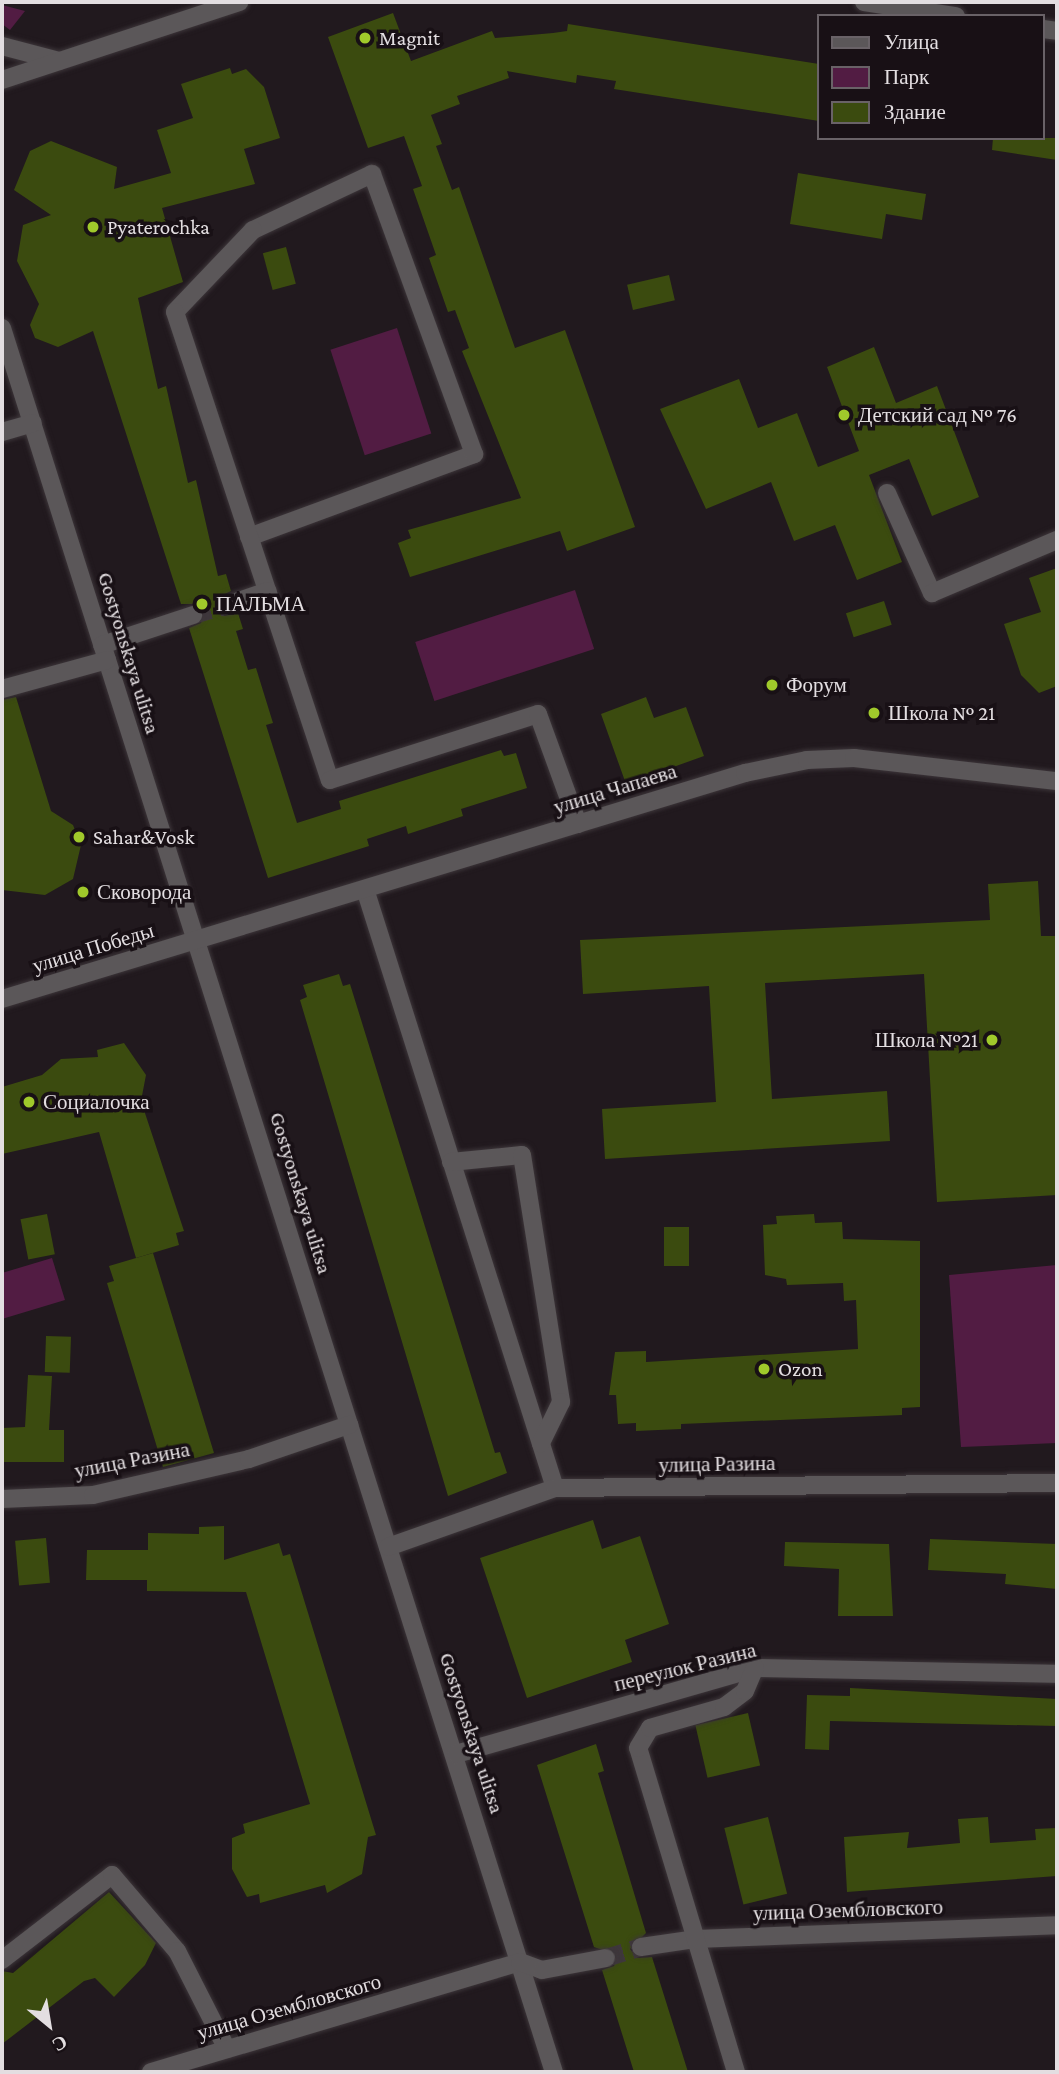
<!DOCTYPE html>
<html>
<head>
<meta charset="utf-8">
<style>
  body { margin:0 }
  #map { position:relative; width:1059px; height:2074px; overflow:hidden; background:#21191e; font-family:"Crimson Pro",serif }
  div>[style] { position:absolute }
  .green>* { inset:0; background:#521c43; transform-origin:0 0 }
  .building>* { inset:0; background:#3b4b0f; transform-origin:0 0 }
  .minor-tunnel>* { height:18px; margin-top:-9px; transform-origin:0; background:repeating-linear-gradient(90deg,#3e373b 0 18px,transparent 0 27px) }
  .roads { filter:drop-shadow(0 0 2px #3c3539) drop-shadow(0 0 2px #3c3539) }
  .minor>* { height:18px; margin:-9px; padding:0 9px; transform-origin:9px; border-radius:9px; background:#5b5759 }
  .dots>* { width:19px; height:19px; translate:-50% -50%; box-sizing:border-box; border:4px solid #181015; border-radius:50% }
  span { translate:-50% -50%; white-space:nowrap; text-align:center; line-height:1.15; -webkit-text-stroke:7px #181015; paint-order:stroke }
  .poi-label { font-size:21px; color:#e3dee1 }
  .left { translate:0 -50%; text-align:left }
  .right { translate:-100% -50%; text-align:right }
  .street-label { font-size:21px; color:#e3dee1 }
  .frame { position:absolute; inset:0; border:4px solid #e3dee1; pointer-events:none }
  .legend { position:absolute; left:817px; top:14px; width:228px; height:126px; box-sizing:border-box; background:#181015; border:2px solid #696267; margin:0; padding:9px 12px; list-style:none; font-size:21px; color:#e3dee1 }
  .legend li { display:flex; align-items:center; gap:14px; height:35px }
  .legend b { width:35px; border:2px solid #696267 }
  .north { position:absolute; left:14px; top:1990px; width:70px; height:70px; -webkit-text-stroke:5px #181015; paint-order:stroke; rotate:150deg; font-size:19px; font-weight:700; line-height:28px; text-align:center; color:#e3dee1 }
  .north::after { content:''; display:block; margin:auto; width:24px; height:32px; background:#e3dee1; clip-path:polygon(50% 0,100% 100%,50% 72%,0 100%) }
</style>
</head>
<body>
<div id="map">
  <div class="green">
    <div style="clip-path:polygon(2px 5px,25px 11px,10px 30px,2px 24px)"></div>
    <div style="left:397px;top:328px;width:111px;height:70px;rotate:72deg"></div>
    <div style="left:575px;top:590px;width:62px;height:168px;rotate:72deg"></div>
    <div style="clip-path:polygon(52px 1258px,65px 1300px,2px 1319px,2px 1273px)"></div>
    <div style="clip-path:polygon(1057px 1265px,1057px 1443px,961px 1447px,949px 1275px)"></div>
  </div>
  <div class="building">
    <div style="clip-path:polygon(393px 13px,411px 61px,492px 31px,495px 38px,553px 33px,567px 31px,568px 24px,819px 64px,819px 121px,614px 89px,616px 81px,577px 75px,576px 83px,507px 71px,509px 78px,457px 96px,460px 104px,431px 115px,442px 144px,436px 146px,452px 190px,459px 187px,515px 348px,565px 330px,635px 527px,567px 551px,560px 531px,410px 577px,398px 543px,411px 538px,408px 530px,521px 498px,462px 351px,469px 348px,455px 310px,448px 312px,429px 258px,436px 255px,413px 189px,422px 186px,404px 136px,368px 148px,328px 37px)"></div>
    <div style="clip-path:polygon(230px 68px,232px 74px,246px 69px,264px 87px,280px 138px,244px 149px,255px 184px,162px 208px,183px 282px,138px 298px,158px 389px,166px 386px,188px 483px,196px 480px,218px 576px,226px 574px,231px 591px,219px 597px,216px 608px,224px 616px,238px 613px,243px 629px,236px 631px,248px 670px,256px 668px,273px 723px,266px 725px,297px 823px,341px 809px,339px 801px,501px 750px,504px 756px,516px 753px,527px 788px,461px 809px,463px 816px,408px 834px,406px 826px,367px 839px,369px 846px,268px 878px,189px 628px,201px 623px,204px 612px,196px 604px,181px 604px,93px 331px,58px 347px,35px 338px,30px 325px,39px 304px,17px 261px,23px 225px,51px 215px,14px 190px,30px 151px,51px 141px,117px 167px,114px 189px,171px 173px,157px 130px,193px 118px,181px 84px)"></div>
    <div style="clip-path:polygon(993px 138px,1057px 138px,1057px 160px,992px 150px)"></div>
    <div style="clip-path:polygon(798px 173px,926px 194px,922px 220px,886px 214px,882px 239px,790px 224px)"></div>
    <div style="left:286px;top:247px;width:38px;height:24px;rotate:75deg"></div>
    <div style="left:669px;top:275px;width:26px;height:43px;rotate:77deg"></div>
    <div style="clip-path:polygon(874px 347px,896px 403px,937px 386px,979px 497px,932px 516px,909px 459px,869px 475px,902px 562px,857px 580px,835px 525px,794px 541px,771px 482px,706px 509px,660px 409px,739px 379px,758px 428px,797px 413px,818px 467px,859px 451px,827px 367px)"></div>
    <div style="clip-path:polygon(1057px 568px,1057px 686px,1039px 693px,1021px 675px,1004px 624px,1041px 612px,1029px 578px)"></div>
    <div style="left:884px;top:601px;width:25px;height:40px;rotate:72deg"></div>
    <div style="clip-path:polygon(16px 697px,51px 811px,73px 825px,81px 845px,73px 879px,45px 895px,2px 890px,2px 700px)"></div>
    <div style="clip-path:polygon(646px 697px,654px 718px,686px 707px,704px 756px,626px 784px,601px 714px)"></div>
    <div style="clip-path:polygon(1038px 881px,1041px 936px,1057px 936px,1057px 1195px,937px 1202px,924px 974px,765px 983px,772px 1099px,887px 1091px,890px 1141px,605px 1159px,602px 1109px,716px 1102px,709px 986px,583px 994px,580px 940px,990px 920px,988px 884px)"></div>
    <div style="clip-path:polygon(339px 974px,343px 986px,350px 984px,495px 1453px,500px 1452px,507px 1473px,448px 1496px,300px 1000px,307px 997px,303px 985px)"></div>
    <div style="clip-path:polygon(124px 1043px,146px 1075px,141px 1101px,184px 1231px,176px 1233px,179px 1245px,136px 1258px,99px 1132px,2px 1154px,2px 1087px,42px 1075px,61px 1059px,98px 1057px,97px 1050px)"></div>
    <div style="left:47px;top:1214px;width:41px;height:27px;rotate:79deg"></div>
    <div style="clip-path:polygon(814px 1214px,815px 1223px,842px 1222px,843px 1239px,920px 1241px,920px 1407px,902px 1408px,902px 1415px,681px 1424px,681px 1429px,636px 1431px,636px 1423px,618px 1424px,616px 1395px,609px 1395px,615px 1352px,646px 1351px,646px 1362px,858px 1349px,856px 1300px,844px 1301px,843px 1283px,787px 1285px,786px 1279px,765px 1275px,763px 1225px,777px 1224px,776px 1216px)"></div>
    <div style="left:664px;top:1227px;width:25px;height:39px"></div>
    <div style="clip-path:polygon(153px 1253px,214px 1453px,163px 1467px,107px 1283px,114px 1281px,109px 1266px)"></div>
    <div style="left:46px;top:1336px;width:25px;height:36px;rotate:2deg"></div>
    <div style="clip-path:polygon(28px 1375px,52px 1376px,49px 1430px,64px 1430px,64px 1462px,2px 1462px,2px 1428px,25px 1427px)"></div>
    <div style="clip-path:polygon(593px 1520px,602px 1549px,640px 1536px,669px 1624px,625px 1640px,632px 1662px,527px 1698px,480px 1558px)"></div>
    <div style="clip-path:polygon(224px 1526px,224px 1560px,279px 1543px,283px 1556px,290px 1554px,376px 1835px,368px 1837px,362px 1874px,327px 1893px,325px 1885px,260px 1903px,259px 1894px,247px 1897px,232px 1869px,232px 1838px,245px 1833px,243px 1824px,310px 1804px,246px 1592px,147px 1591px,147px 1580px,86px 1580px,87px 1550px,148px 1550px,148px 1533px,199px 1534px,199px 1527px)"></div>
    <div style="left:46px;top:1538px;width:45px;height:31px;rotate:85deg"></div>
    <div style="clip-path:polygon(930px 1539px,1057px 1544px,1057px 1589px,1005px 1584px,1006px 1574px,928px 1570px)"></div>
    <div style="clip-path:polygon(785px 1542px,889px 1544px,893px 1616px,838px 1616px,839px 1569px,784px 1566px)"></div>
    <div style="clip-path:polygon(850px 1688px,1057px 1699px,1057px 1726px,830px 1721px,829px 1750px,805px 1749px,807px 1695px,850px 1696px)"></div>
    <div style="left:748px;top:1713px;width:54px;height:54px;rotate:77deg"></div>
    <div style="clip-path:polygon(596px 1744px,604px 1771px,598px 1773px,646px 1933px,630px 1949px,637px 1958px,652px 1957px,688px 2072px,634px 2072px,602px 1970px,614px 1966px,617px 1955px,594px 1947px,537px 1765px)"></div>
    <div style="left:768px;top:1817px;width:79px;height:45px;rotate:76deg"></div>
    <div style="clip-path:polygon(988px 1817px,990px 1843px,1036px 1840px,1035px 1829px,1057px 1828px,1057px 1876px,847px 1892px,844px 1837px,909px 1832px,907px 1848px,960px 1843px,958px 1819px)"></div>
    <div style="clip-path:polygon(109px 1892px,156px 1943px,145px 1965px,114px 1997px,95px 1978px,84px 1981px,2px 2044px,2px 1971px,13px 1973px)"></div>
  </div>
  <div class="minor-tunnel">
    <div style="left:193px;top:615px;width:35px;rotate:-16deg"></div>
    <div style="left:606px;top:1958px;width:37px;rotate:-17deg"></div>
  </div>
  <div class="roads">
    <div class="minor">
      <div style="left:864px;top:2px;width:93px;rotate:8.7deg"></div>
      <div style="left:1043px;top:29px;width:14px;rotate:8deg"></div>
      <div style="left:2px;top:46px;width:59px;rotate:14.7deg"></div>
      <div style="left:2px;top:80px;width:250px;rotate:-18.2deg"></div>
      <div style="left:2px;top:328px;width:1829px;rotate:72.44deg"></div>
      <div style="left:2px;top:432px;width:32px;rotate:-16deg"></div>
      <div style="left:887px;top:493px;width:110px;rotate:65.8deg"></div>
      <div style="left:932px;top:593px;width:136px;rotate:-23deg"></div>
      <div style="left:249px;top:537px;width:240px;rotate:-20.2deg"></div>
      <div style="left:474px;top:454px;width:298px;rotate:-110deg"></div>
      <div style="left:372px;top:174px;width:132px;rotate:154.8deg"></div>
      <div style="left:253px;top:230px;width:113px;rotate:133.6deg"></div>
      <div style="left:175px;top:312px;width:493px;rotate:71.7deg"></div>
      <div style="left:330px;top:780px;width:218px;rotate:-17.6deg"></div>
      <div style="left:538px;top:714px;width:117px;rotate:70deg"></div>
      <div style="left:227px;top:605px;width:43px;rotate:-18.9deg"></div>
      <div style="left:102px;top:645px;width:96px;rotate:-18.2deg"></div>
      <div style="left:2px;top:689px;width:109px;rotate:-15.4deg"></div>
      <div style="left:365px;top:889px;width:628px;rotate:72.4deg"></div>
      <div style="left:2px;top:999px;width:777px;rotate:-16.92deg"></div>
      <div style="left:745px;top:773px;width:63px;rotate:-11.8deg"></div>
      <div style="left:807px;top:760px;width:47px;rotate:-2.4deg"></div>
      <div style="left:854px;top:758px;width:204px;rotate:6.5deg"></div>
      <div style="left:451px;top:1162px;width:71px;rotate:-5.6deg"></div>
      <div style="left:522px;top:1155px;width:250px;rotate:81deg"></div>
      <div style="left:561px;top:1402px;width:46px;rotate:116deg"></div>
      <div style="left:2px;top:1499px;width:91px;rotate:-2.5deg"></div>
      <div style="left:93px;top:1495px;width:160px;rotate:-13deg"></div>
      <div style="left:249px;top:1459px;width:106px;rotate:-18.8deg"></div>
      <div style="left:388px;top:1547px;width:177px;rotate:-19.5deg"></div>
      <div style="left:555px;top:1488px;width:502px;rotate:-0.57deg"></div>
      <div style="left:456px;top:1754px;width:311px;rotate:-16deg"></div>
      <div style="left:755px;top:1668px;width:302px;rotate:1.1deg"></div>
      <div style="left:641px;top:1947px;width:56px;rotate:-8.3deg"></div>
      <div style="left:696px;top:1939px;width:361px;rotate:-2.2deg"></div>
      <div style="left:2px;top:1960px;width:139px;rotate:-37.7deg"></div>
      <div style="left:112px;top:1875px;width:100px;rotate:49.5deg"></div>
      <div style="left:177px;top:1951px;width:110px;rotate:63deg"></div>
      <div style="left:151px;top:2072px;width:385px;rotate:-16.6deg"></div>
      <div style="left:520px;top:1962px;width:23px;rotate:20deg"></div>
      <div style="left:542px;top:1970px;width:65px;rotate:-10.6deg"></div>
      <div style="left:736px;top:2072px;width:338px;rotate:-106.8deg"></div>
      <div style="left:638px;top:1748px;width:23px;rotate:-59deg"></div>
      <div style="left:650px;top:1728px;width:77px;rotate:-15.8deg"></div>
      <div style="left:724px;top:1707px;width:26px;rotate:-37deg"></div>
      <div style="left:745px;top:1691px;width:25px;rotate:-67deg"></div>
    </div>
  </div>
  <div class="dots">
    <div style="left:365px;top:38px;background:#a0c92b"></div>
    <div style="left:93px;top:227px;background:#a0c92b"></div>
    <div style="left:844px;top:415px;background:#a0c92b"></div>
    <div style="left:202px;top:604px;background:#a0c92b"></div>
    <div style="left:772px;top:685px;background:#a0c92b"></div>
    <div style="left:874px;top:713px;background:#a0c92b"></div>
    <div style="left:79px;top:837px;background:#a0c92b"></div>
    <div style="left:83px;top:892px;background:#a0c92b"></div>
    <div style="left:992px;top:1040px;background:#a0c92b"></div>
    <div style="left:29px;top:1102px;background:#a0c92b"></div>
    <div style="left:764px;top:1369px;background:#a0c92b"></div>
  </div>
  <div class="poi-label">
    <span class="left" style="left:379px;top:38px">Magnit</span>
    <span class="left" style="left:107px;top:227px">Pyaterochka</span>
    <span class="left" style="left:858px;top:415px">Детский сад № 76</span>
    <span class="left" style="left:216px;top:604px">ПАЛЬМА</span>
    <span class="left" style="left:786px;top:685px">Форум</span>
    <span class="left" style="left:888px;top:713px">Школа № 21</span>
    <span class="left" style="left:93px;top:837px">Sahar&amp;Vosk</span>
    <span class="left" style="left:97px;top:892px">Сковорода</span>
    <span class="right" style="left:978px;top:1040px">Школа №21</span>
    <span class="left" style="left:43px;top:1102px">Социалочка</span>
    <span class="left" style="left:778px;top:1369px">Ozon</span>
  </div>
  <div class="street-label">
    <span style="left:129px;top:653px;rotate:73deg">Gostyonskaya ulitsa</span>
    <span style="left:615px;top:789px;rotate:-17deg">улица Чапаева</span>
    <span style="left:93px;top:948px;rotate:-17deg">улица Победы</span>
    <span style="left:301px;top:1193px;rotate:73deg">Gostyonskaya ulitsa</span>
    <span style="left:132px;top:1460px;rotate:-11deg">улица Разина</span>
    <span style="left:717px;top:1464px;rotate:-1deg">улица Разина</span>
    <span style="left:685px;top:1667px;rotate:-14deg">переулок Разина</span>
    <span style="left:472px;top:1733px;rotate:72deg">Gostyonskaya ulitsa</span>
    <span style="left:848px;top:1910px;rotate:-2deg">улица Озембловского</span>
    <span style="left:289px;top:2007px;rotate:-16deg">улица Озембловского</span>
  </div>
  <div class="frame"></div>
  <ul class="legend">
  <li><b style="height:9px;background:#5b5759"></b>Улица</li>
  <li><b style="height:19px;background:#521c43"></b>Парк</li>
  <li><b style="height:19px;background:#3b4b0f"></b>Здание</li>
  </ul>
  <div class="north">С</div>
</div>
</body>
</html>
